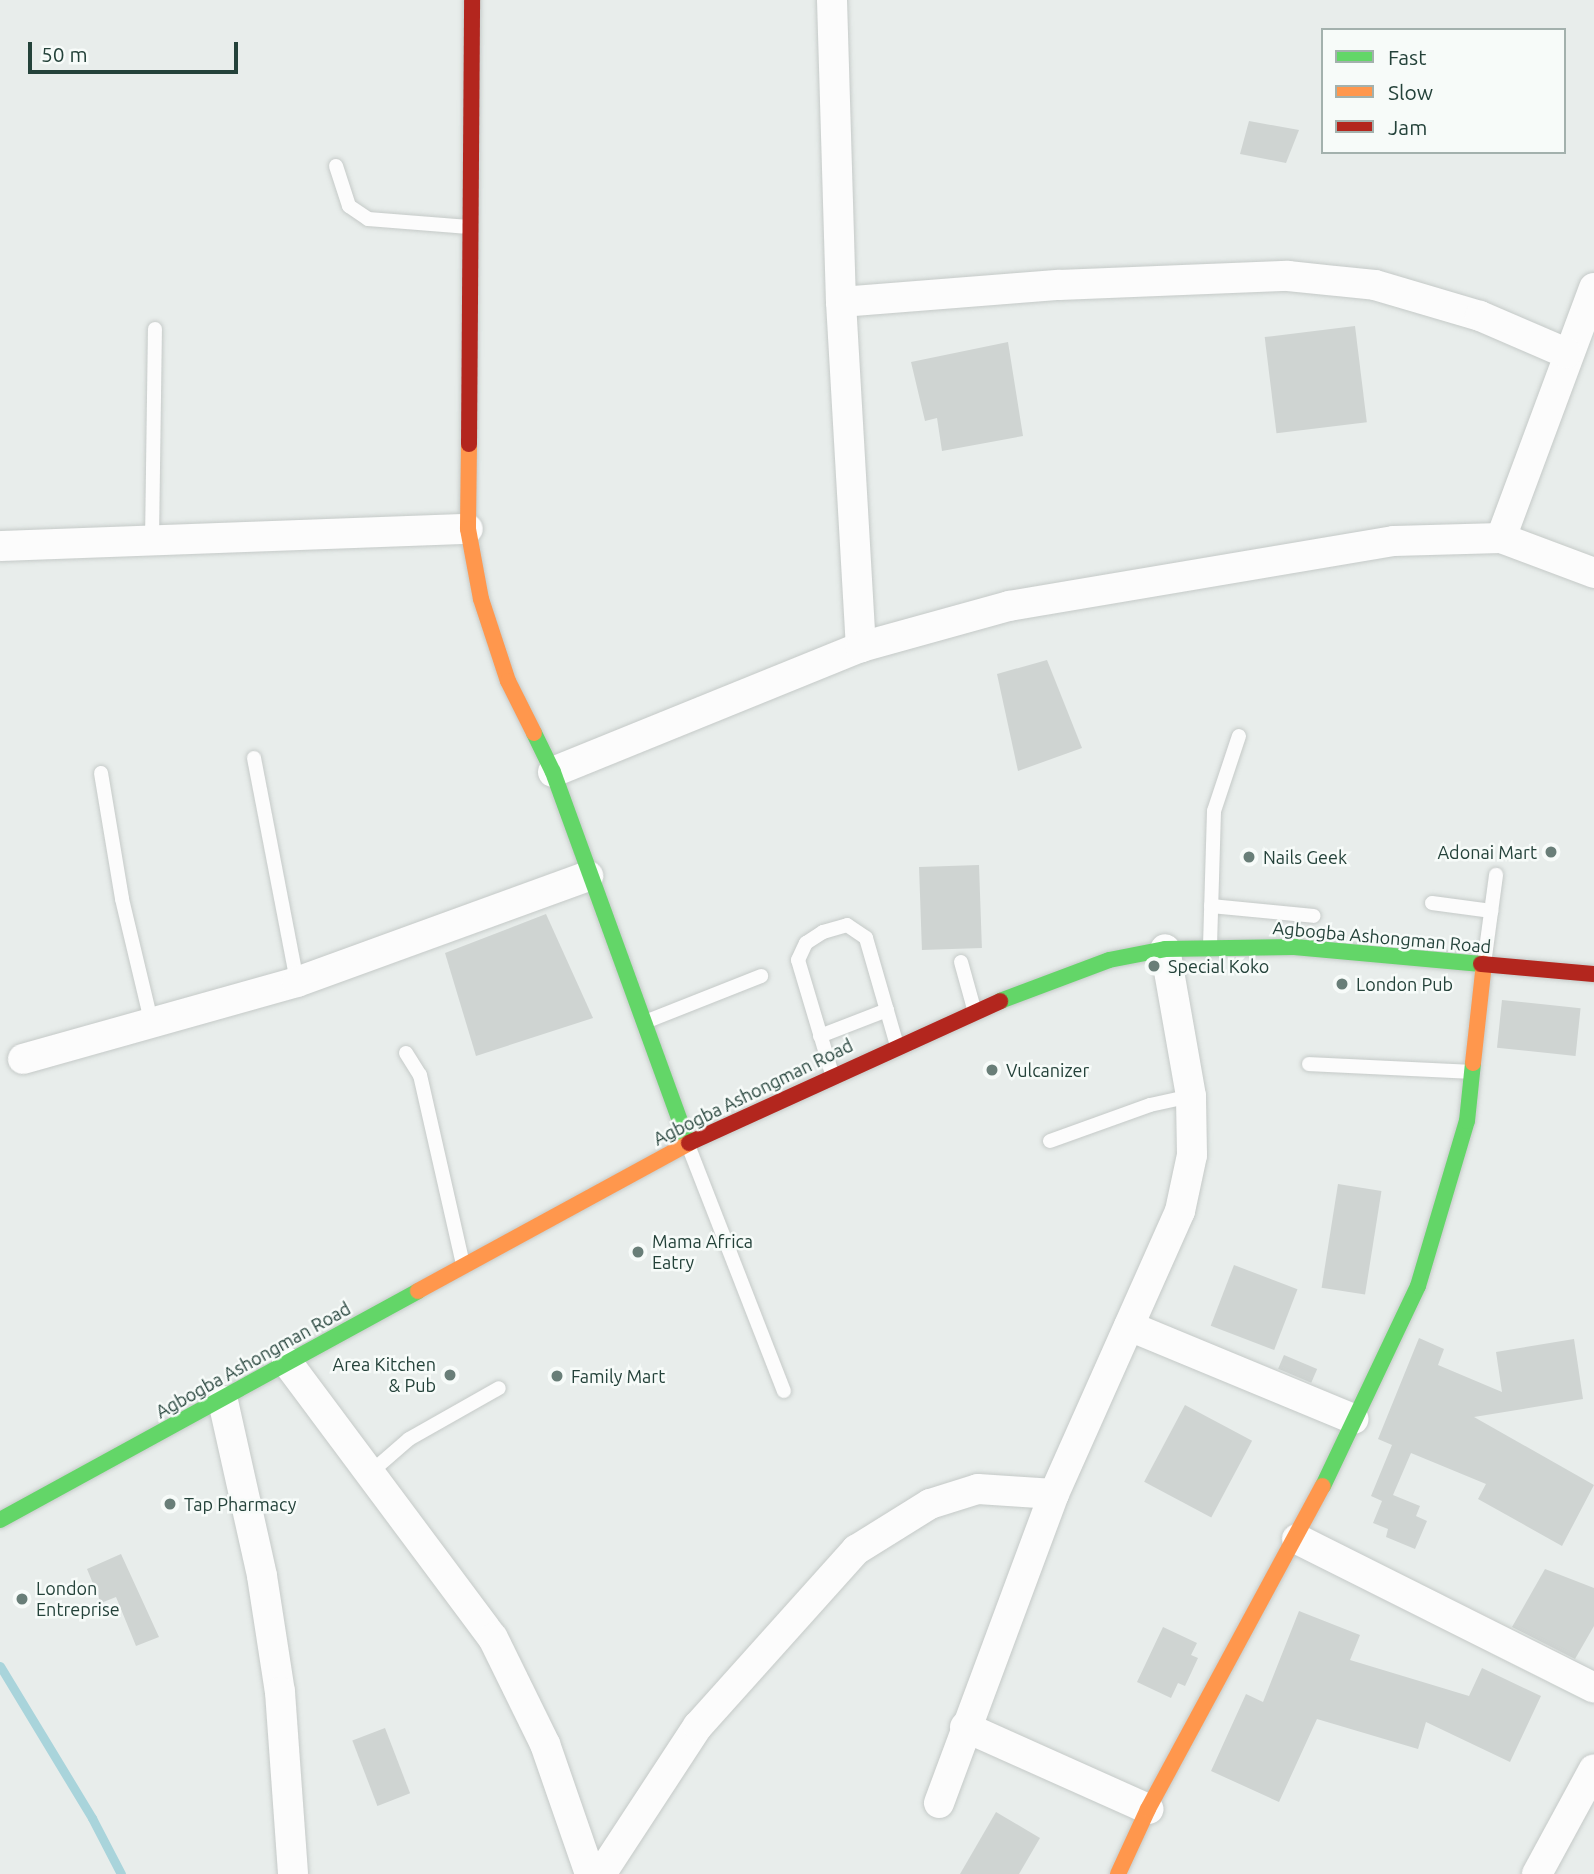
<!DOCTYPE html>
<html>
<head>
<meta charset="utf-8">
<style>
  body { margin:0 }
  #map { position:relative; width:1594px; height:1874px; overflow:hidden; background:#e8edeb; font-family:Ubuntu,sans-serif }
  div>[style] { position:absolute }
  .stream>* { height:9px; margin:-4.5px; padding:0 4.5px; transform-origin:4.5px; border-radius:4.5px; background:#a9d4db }
  .building>* { inset:0; background:#cfd4d2; transform-origin:0 0 }
  .roads { filter:drop-shadow(0 0 2px #c5cac8) drop-shadow(0 0 2px #c5cac8) }
  .lane>* { height:14px; margin:-7px; padding:0 7px; transform-origin:7px; border-radius:7px; background:#fcfcfc }
  .street>* { height:30px; margin:-15px; padding:0 15px; transform-origin:15px; border-radius:15px; background:#fcfcfc }
  .fast>* { height:16px; margin:-8px; padding:0 8px; transform-origin:8px; border-radius:8px; background:#63d668 }
  .slow>* { height:16px; margin:-8px; padding:0 8px; transform-origin:8px; border-radius:8px; background:#ff974d }
  .jam>* { height:16px; margin:-8px; padding:0 8px; transform-origin:8px; border-radius:8px; background:#b3261e }
  .dots>* { width:19px; height:19px; translate:-50% -50%; box-sizing:border-box; border:4px solid #f7fbf9; border-radius:50% }
  span { translate:-50% -50%; white-space:nowrap; text-align:center; line-height:1.15; -webkit-text-stroke:5px #f7fbf9; paint-order:stroke }
  .poi-label { font-size:18px; color:#24423a }
  .right { translate:-100% -50%; text-align:right }
  .left { translate:0 -50%; text-align:left }
  .street-label { font-size:18px; color:#24423a }
  .legend { position:absolute; left:1321px; top:28px; width:245px; height:126px; box-sizing:border-box; background:#f7fbf9; border:2px solid #a3b1ad; margin:0; padding:9px 12px; list-style:none; font-size:21px; color:#24423a }
  .legend li { display:flex; align-items:center; gap:14px; height:35px }
  .legend b { width:35px; border:2px solid #a3b1ad }
  .scale { position:absolute; left:28px; top:42px; width:210px; height:32px; box-sizing:border-box; border:4px solid #24423a; border-top:0; padding-left:9px; font-size:21px; line-height:24px; white-space:nowrap; color:#24423a; -webkit-text-stroke:5px #f7fbf9; paint-order:stroke }
</style>
</head>
<body>
<div id="map">
  <div class="stream">
    <div style="left:0;top:1666px;width:178px;rotate:58.8deg"></div>
    <div style="left:92px;top:1818px;width:63px;rotate:62.6deg"></div>
  </div>
  <div class="building">
    <div style="clip-path:polygon(1249px 121px,1299px 130px,1286px 163px,1240px 154px)"></div>
    <div style="left:1355px;top:326px;width:97px;height:91px;rotate:83deg"></div>
    <div style="clip-path:polygon(1008px 342px,1023px 436px,942px 451px,937px 418px,925px 421px,911px 362px)"></div>
    <div style="clip-path:polygon(1047px 660px,1082px 748px,1018px 771px,997px 674px)"></div>
    <div style="left:979px;top:865px;width:83px;height:60px;rotate:88deg"></div>
    <div style="clip-path:polygon(546px 914px,593px 1018px,476px 1056px,445px 953px)"></div>
    <div style="left:1502px;top:1000px;width:79px;height:48px;rotate:6deg"></div>
    <div style="left:1338px;top:1184px;width:44px;height:105px;rotate:9deg"></div>
    <div style="left:1234px;top:1265px;width:68px;height:65px;rotate:21deg"></div>
    <div style="clip-path:polygon(1419px 1338px,1444px 1349px,1438px 1365px,1502px 1392px,1496px 1352px,1574px 1339px,1583px 1399px,1474px 1417px,1594px 1485px,1562px 1546px,1478px 1499px,1486px 1484px,1411px 1453px,1393px 1495px,1420px 1506px,1416px 1516px,1427px 1521px,1415px 1549px,1386px 1537px,1388px 1529px,1373px 1523px,1382px 1501px,1371px 1496px,1392px 1445px,1378px 1439px)"></div>
    <div style="left:1284px;top:1355px;width:36px;height:15px;rotate:23deg"></div>
    <div style="left:1185px;top:1405px;width:76px;height:87px;rotate:28deg"></div>
    <div style="clip-path:polygon(121px 1554px,159px 1637px,136px 1646px,116px 1597px,101px 1603px,87px 1569px)"></div>
    <div style="clip-path:polygon(1545px 1569px,1594px 1588px,1594px 1626px,1575px 1659px,1512px 1627px)"></div>
    <div style="clip-path:polygon(1299px 1611px,1360px 1635px,1350px 1660px,1469px 1696px,1482px 1668px,1541px 1696px,1510px 1762px,1426px 1722px,1418px 1749px,1317px 1719px,1279px 1802px,1211px 1771px,1246px 1694px,1263px 1702px)"></div>
    <div style="clip-path:polygon(1163px 1627px,1197px 1643px,1191px 1655px,1198px 1658px,1185px 1686px,1178px 1683px,1171px 1698px,1137px 1682px)"></div>
    <div style="left:385px;top:1728px;width:70px;height:35px;rotate:69deg"></div>
    <div style="clip-path:polygon(996px 1812px,1040px 1838px,1019px 1874px,960px 1874px)"></div>
  </div>
  <div class="roads">
    <div class="lane">
      <div style="left:336px;top:166px;width:42px;rotate:72deg"></div>
      <div style="left:349px;top:206px;width:23px;rotate:34deg"></div>
      <div style="left:368px;top:219px;width:101px;rotate:4.5deg"></div>
      <div style="left:152px;top:540px;width:211px;rotate:-89.2deg"></div>
      <div style="left:254px;top:758px;width:228px;rotate:79.1deg"></div>
      <div style="left:101px;top:773px;width:128px;rotate:80.5deg"></div>
      <div style="left:122px;top:899px;width:130px;rotate:76.6deg"></div>
      <div style="left:1432px;top:903px;width:60px;rotate:7.7deg"></div>
      <div style="left:1211px;top:906px;width:103px;rotate:5.5deg"></div>
      <div style="left:1210px;top:946px;width:135px;rotate:-88.3deg"></div>
      <div style="left:1214px;top:811px;width:79px;rotate:-71.6deg"></div>
      <div style="left:961px;top:962px;width:49px;rotate:74.5deg"></div>
      <div style="left:1484px;top:964px;width:90px;rotate:-82.3deg"></div>
      <div style="left:645px;top:1022px;width:125px;rotate:-21.6deg"></div>
      <div style="left:820px;top:1036px;width:72px;rotate:-21.2deg"></div>
      <div style="left:406px;top:1053px;width:26px;rotate:58deg"></div>
      <div style="left:420px;top:1075px;width:194px;rotate:77.2deg"></div>
      <div style="left:1309px;top:1064px;width:163px;rotate:2.8deg"></div>
      <div style="left:832px;top:1074px;width:119px;rotate:-106.6deg"></div>
      <div style="left:798px;top:960px;width:19px;rotate:-65deg"></div>
      <div style="left:806px;top:943px;width:20px;rotate:-33deg"></div>
      <div style="left:823px;top:932px;width:25px;rotate:-16deg"></div>
      <div style="left:847px;top:925px;width:23px;rotate:34deg"></div>
      <div style="left:866px;top:938px;width:108px;rotate:73.9deg"></div>
      <div style="left:1050px;top:1141px;width:106px;rotate:-19.8deg"></div>
      <div style="left:1150px;top:1105px;width:42px;rotate:-12.4deg"></div>
      <div style="left:688px;top:1145px;width:264px;rotate:68.7deg"></div>
      <div style="left:371px;top:1472px;width:50px;rotate:-41deg"></div>
      <div style="left:409px;top:1439px;width:103px;rotate:-29.5deg"></div>
    </div>
    <div class="street">
      <div style="left:832px;top:0;width:302px;rotate:88.3deg"></div>
      <div style="left:841px;top:302px;width:346px;rotate:86.7deg"></div>
      <div style="left:1594px;top:288px;width:267px;rotate:110.4deg"></div>
      <div style="left:1501px;top:538px;width:99px;rotate:20.6deg"></div>
      <div style="left:841px;top:302px;width:219px;rotate:-4.5deg"></div>
      <div style="left:1059px;top:285px;width:229px;rotate:-2.3deg"></div>
      <div style="left:1288px;top:276px;width:87px;rotate:5.9deg"></div>
      <div style="left:1375px;top:285px;width:109px;rotate:16.4deg"></div>
      <div style="left:1480px;top:316px;width:94px;rotate:23.3deg"></div>
      <div style="left:0;top:546px;width:468px;rotate:-2.1deg"></div>
      <div style="left:553px;top:772px;width:332px;rotate:-22.1deg"></div>
      <div style="left:861px;top:647px;width:154px;rotate:-15.5deg"></div>
      <div style="left:1009px;top:606px;width:390px;rotate:-9.6deg"></div>
      <div style="left:1394px;top:541px;width:107px;rotate:-1.6deg"></div>
      <div style="left:23px;top:1059px;width:285px;rotate:-15.7deg"></div>
      <div style="left:297px;top:982px;width:310px;rotate:-20deg"></div>
      <div style="left:1129px;top:1326px;width:243px;rotate:22.5deg"></div>
      <div style="left:287px;top:1362px;width:344px;rotate:53.3deg"></div>
      <div style="left:493px;top:1638px;width:118px;rotate:63.9deg"></div>
      <div style="left:545px;top:1744px;width:138px;rotate:70.9deg"></div>
      <div style="left:223px;top:1401px;width:179px;rotate:77.4deg"></div>
      <div style="left:262px;top:1576px;width:117px;rotate:81.2deg"></div>
      <div style="left:280px;top:1692px;width:182px;rotate:85.9deg"></div>
      <div style="left:1297px;top:1539px;width:332px;rotate:26.6deg"></div>
      <div style="left:965px;top:1727px;width:201px;rotate:24.1deg"></div>
      <div style="left:939px;top:1803px;width:330px;rotate:-69.6deg"></div>
      <div style="left:1054px;top:1494px;width:310px;rotate:-66deg"></div>
      <div style="left:1180px;top:1211px;width:57px;rotate:-77.9deg"></div>
      <div style="left:1192px;top:1155px;width:59px;rotate:-91deg"></div>
      <div style="left:1191px;top:1096px;width:149px;rotate:-100deg"></div>
      <div style="left:601px;top:1874px;width:177px;rotate:-56.8deg"></div>
      <div style="left:698px;top:1726px;width:237px;rotate:-48.1deg"></div>
      <div style="left:856px;top:1550px;width:87px;rotate:-31.9deg"></div>
      <div style="left:930px;top:1504px;width:50px;rotate:-17.4deg"></div>
      <div style="left:978px;top:1489px;width:76px;rotate:3.8deg"></div>
      <div style="left:1537px;top:1874px;width:119px;rotate:-61.5deg"></div>
    </div>
    <div class="fast">
      <div style="left:534px;top:733px;width:43px;rotate:64deg"></div>
      <div style="left:553px;top:772px;width:395px;rotate:70deg"></div>
      <div style="left:1000px;top:1001px;width:116px;rotate:-20.6deg"></div>
      <div style="left:1109px;top:960px;width:57px;rotate:-11.1deg"></div>
      <div style="left:1165px;top:949px;width:129px;rotate:-0.9deg"></div>
      <div style="left:1294px;top:947px;width:188px;rotate:5.2deg"></div>
      <div style="left:1323px;top:1486px;width:221px;rotate:-64.6deg"></div>
      <div style="left:1418px;top:1286px;width:172px;rotate:-73.5deg"></div>
      <div style="left:1467px;top:1121px;width:58px;rotate:-84.1deg"></div>
      <div style="left:0;top:1520px;width:477px;rotate:-28.7deg"></div>
    </div>
    <div class="slow">
      <div style="left:469px;top:444px;width:85px;rotate:90.7deg"></div>
      <div style="left:468px;top:529px;width:71px;rotate:79.5deg"></div>
      <div style="left:481px;top:599px;width:86px;rotate:71.8deg"></div>
      <div style="left:508px;top:681px;width:58px;rotate:63.4deg"></div>
      <div style="left:1473px;top:1063px;width:100px;rotate:-83.7deg"></div>
      <div style="left:418px;top:1291px;width:309px;rotate:-28.6deg"></div>
      <div style="left:1118px;top:1874px;width:72px;rotate:-65.2deg"></div>
      <div style="left:1148px;top:1809px;width:367px;rotate:-61.6deg"></div>
    </div>
    <div class="jam">
      <div style="left:469px;top:444px;width:444px;rotate:-89.6deg"></div>
      <div style="left:1481px;top:964px;width:113px;rotate:5.1deg"></div>
      <div style="left:689px;top:1143px;width:342px;rotate:-24.5deg"></div>
    </div>
  </div>
  <div class="dots">
    <div style="left:1551px;top:852px;background:#697e78"></div>
    <div style="left:1249px;top:857px;background:#697e78"></div>
    <div style="left:1154px;top:966px;background:#697e78"></div>
    <div style="left:1342px;top:984px;background:#697e78"></div>
    <div style="left:992px;top:1070px;background:#697e78"></div>
    <div style="left:638px;top:1252px;background:#697e78"></div>
    <div style="left:450px;top:1375px;background:#697e78"></div>
    <div style="left:557px;top:1376px;background:#697e78"></div>
    <div style="left:170px;top:1504px;background:#697e78"></div>
    <div style="left:22px;top:1599px;background:#697e78"></div>
  </div>
  <div class="poi-label">
    <span class="right" style="left:1537px;top:852px">Adonai Mart</span>
    <span class="left" style="left:1263px;top:857px">Nails Geek</span>
    <span class="left" style="left:1168px;top:966px">Special Koko</span>
    <span class="left" style="left:1356px;top:984px">London Pub</span>
    <span class="left" style="left:1006px;top:1070px">Vulcanizer</span>
    <span class="left" style="left:652px;top:1252px">Mama Africa<br>Eatry</span>
    <span class="right" style="left:436px;top:1375px">Area Kitchen<br>&amp; Pub</span>
    <span class="left" style="left:571px;top:1376px">Family Mart</span>
    <span class="left" style="left:184px;top:1504px">Tap Pharmacy</span>
    <span class="left" style="left:36px;top:1599px">London<br>Entreprise</span>
  </div>
  <div class="street-label">
    <span style="left:1382px;top:937px;rotate:5deg">Agbogba Ashongman Road</span>
    <span style="left:753px;top:1092px;rotate:-26deg">Agbogba Ashongman Road</span>
    <span style="left:253px;top:1360px;rotate:-29deg">Agbogba Ashongman Road</span>
  </div>
  <ul class="legend">
  <li><b style="height:9px;background:#63d668"></b>Fast</li>
  <li><b style="height:9px;background:#ff974d"></b>Slow</li>
  <li><b style="height:9px;background:#b3261e"></b>Jam</li>
  </ul>
  <div class="scale">50 m</div>
</div>
</body>
</html>
